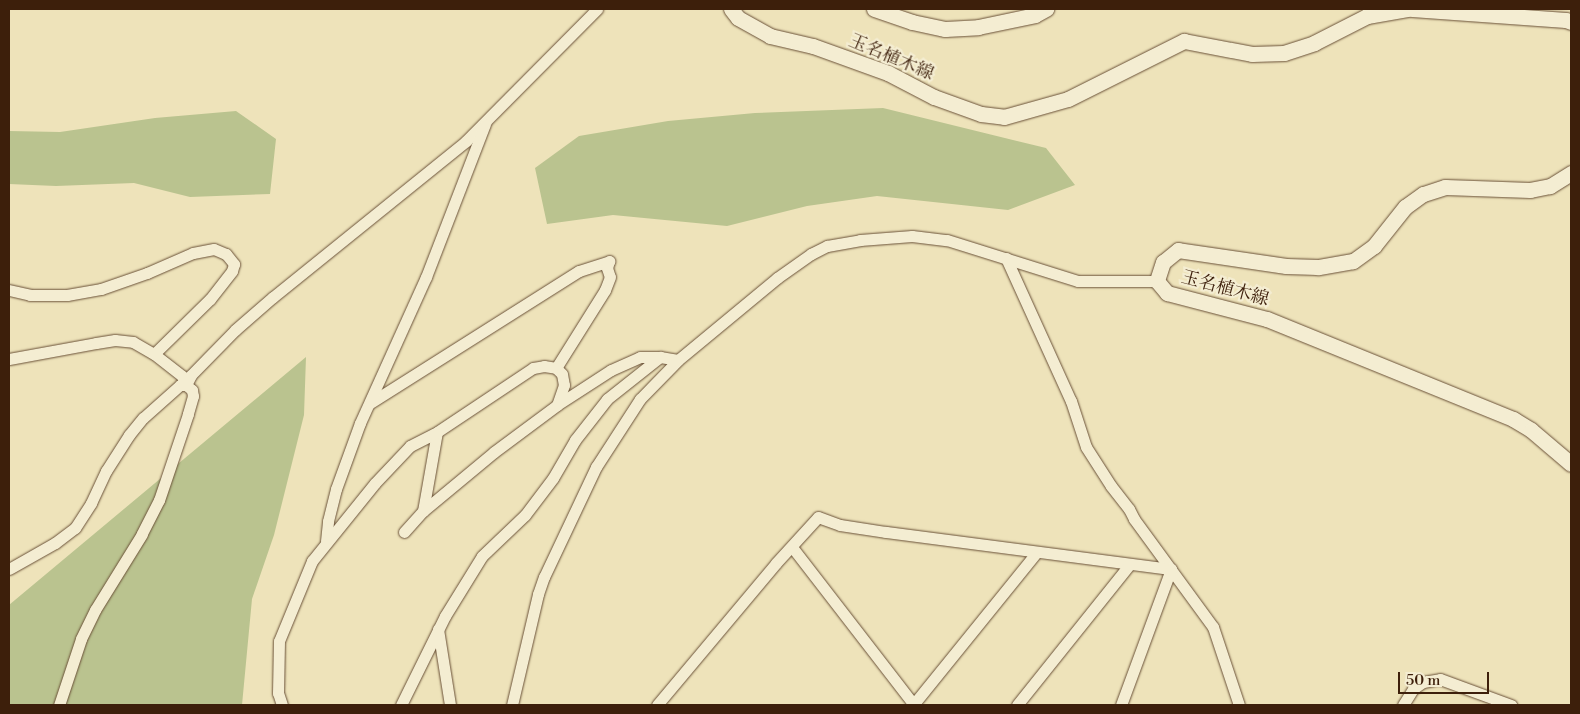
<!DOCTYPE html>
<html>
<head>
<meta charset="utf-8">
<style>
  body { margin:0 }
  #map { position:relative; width:1580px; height:714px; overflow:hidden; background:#eee3ba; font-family:"Libre Bodoni","Noto Serif JP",serif }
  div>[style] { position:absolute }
  .green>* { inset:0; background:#bac38f }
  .roads { filter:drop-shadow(0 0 1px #695037) drop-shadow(0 0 1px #695037) }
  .minor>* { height:11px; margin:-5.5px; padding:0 5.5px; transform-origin:5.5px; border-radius:5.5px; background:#f4edd2 }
  .secondary>* { height:15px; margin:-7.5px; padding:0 7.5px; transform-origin:7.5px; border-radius:7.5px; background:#f4edd2 }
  span { translate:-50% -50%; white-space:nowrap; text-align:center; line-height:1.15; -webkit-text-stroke:4.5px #f4edd2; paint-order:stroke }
  .street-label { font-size:18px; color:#3d1f0b }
  .frame { position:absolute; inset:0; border:10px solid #3d1f0b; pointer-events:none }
  .scale { position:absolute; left:1398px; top:672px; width:91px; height:22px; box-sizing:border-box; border:2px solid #3d1f0b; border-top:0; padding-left:6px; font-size:15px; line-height:18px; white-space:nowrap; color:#3d1f0b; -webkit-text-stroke:4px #f4edd2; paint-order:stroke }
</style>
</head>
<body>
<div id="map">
  <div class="green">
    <div style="clip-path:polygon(883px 108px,1046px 148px,1075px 185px,1008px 210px,877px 196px,807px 206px,727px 226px,613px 215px,547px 224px,535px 168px,579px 136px,668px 121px,755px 113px)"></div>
    <div style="clip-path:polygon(236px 111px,276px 139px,270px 194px,190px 197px,134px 183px,56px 186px,9px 184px,9px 131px,60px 132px,155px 118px)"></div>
    <div style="clip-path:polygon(306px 357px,304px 415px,274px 535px,252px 599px,242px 705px,9px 705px,9px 605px)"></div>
  </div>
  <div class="roads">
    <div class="minor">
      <div style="left:1006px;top:258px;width:157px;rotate:65.6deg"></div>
      <div style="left:1071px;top:401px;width:48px;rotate:71.9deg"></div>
      <div style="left:1086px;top:447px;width:46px;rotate:57.3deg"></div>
      <div style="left:1111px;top:486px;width:29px;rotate:52deg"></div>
      <div style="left:1129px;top:509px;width:11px;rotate:63deg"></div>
      <div style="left:1134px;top:519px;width:134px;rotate:53.8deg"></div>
      <div style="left:1213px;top:627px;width:82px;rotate:71.6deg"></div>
      <div style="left:9px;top:290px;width:22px;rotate:13deg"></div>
      <div style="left:30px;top:295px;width:37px"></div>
      <div style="left:67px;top:295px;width:35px;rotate:-10deg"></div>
      <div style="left:101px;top:289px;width:49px;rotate:-19.2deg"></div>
      <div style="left:147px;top:273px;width:50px;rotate:-23.5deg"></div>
      <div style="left:193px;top:253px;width:21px;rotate:-11deg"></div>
      <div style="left:214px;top:249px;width:13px;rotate:23deg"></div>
      <div style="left:226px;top:254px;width:13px;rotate:51deg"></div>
      <div style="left:234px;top:264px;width:7px;rotate:106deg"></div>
      <div style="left:232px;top:271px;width:36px;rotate:128deg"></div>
      <div style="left:210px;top:299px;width:78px;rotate:135.5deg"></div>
      <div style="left:9px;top:359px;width:88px;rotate:-10.4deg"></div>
      <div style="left:96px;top:343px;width:19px;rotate:-9deg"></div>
      <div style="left:115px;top:340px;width:18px;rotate:6deg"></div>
      <div style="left:133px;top:342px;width:24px;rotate:30deg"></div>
      <div style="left:154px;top:354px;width:36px;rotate:38deg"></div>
      <div style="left:182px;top:376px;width:10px;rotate:66deg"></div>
      <div style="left:186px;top:385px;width:8px;rotate:40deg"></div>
      <div style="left:192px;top:390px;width:6px;rotate:81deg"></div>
      <div style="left:193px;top:396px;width:19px;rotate:106deg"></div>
      <div style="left:188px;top:414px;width:91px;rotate:108.6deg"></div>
      <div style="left:159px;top:500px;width:38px;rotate:117deg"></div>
      <div style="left:142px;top:534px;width:89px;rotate:121.7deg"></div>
      <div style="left:95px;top:610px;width:32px;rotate:116deg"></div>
      <div style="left:81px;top:639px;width:70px;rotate:108.4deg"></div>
      <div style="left:186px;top:385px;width:11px;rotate:-63deg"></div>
      <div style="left:191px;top:375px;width:63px;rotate:-45.6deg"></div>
      <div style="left:235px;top:330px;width:50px;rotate:-41deg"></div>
      <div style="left:273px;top:297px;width:248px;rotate:-38.9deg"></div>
      <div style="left:466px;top:141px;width:186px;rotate:-45.2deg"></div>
      <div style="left:370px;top:403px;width:247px;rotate:-32.3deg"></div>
      <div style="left:579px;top:271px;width:32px;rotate:-18deg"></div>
      <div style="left:609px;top:261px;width:7px;rotate:106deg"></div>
      <div style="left:607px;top:268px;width:9px;rotate:72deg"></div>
      <div style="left:610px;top:277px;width:14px;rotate:111deg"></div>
      <div style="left:605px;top:290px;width:92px;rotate:122.1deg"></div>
      <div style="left:423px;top:511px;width:80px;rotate:-80deg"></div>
      <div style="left:404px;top:532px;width:28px;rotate:-48deg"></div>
      <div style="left:423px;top:511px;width:92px;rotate:-39.7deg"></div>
      <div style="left:494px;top:452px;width:79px;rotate:-36.7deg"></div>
      <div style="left:557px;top:405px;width:64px;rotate:-32.9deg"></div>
      <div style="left:611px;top:370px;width:32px;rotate:-24deg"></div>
      <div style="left:640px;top:357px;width:20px"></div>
      <div style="left:660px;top:357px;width:18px;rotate:9deg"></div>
      <div style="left:326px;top:541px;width:20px;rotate:-84deg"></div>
      <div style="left:328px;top:521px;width:33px;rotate:-76deg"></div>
      <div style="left:336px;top:489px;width:70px;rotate:-70deg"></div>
      <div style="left:360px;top:423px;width:160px;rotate:-65.7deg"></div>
      <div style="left:426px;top:277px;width:164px;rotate:-68.9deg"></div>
      <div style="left:792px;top:547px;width:200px;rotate:52.3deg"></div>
      <div style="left:9px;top:569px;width:53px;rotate:-29.5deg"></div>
      <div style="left:55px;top:543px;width:25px;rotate:-37deg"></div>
      <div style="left:75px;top:528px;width:30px;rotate:-57deg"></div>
      <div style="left:91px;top:503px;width:35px;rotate:-65deg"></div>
      <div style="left:106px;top:471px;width:43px;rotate:-57.4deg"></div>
      <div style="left:129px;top:435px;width:22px;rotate:-51deg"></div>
      <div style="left:143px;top:418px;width:50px;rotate:-41.7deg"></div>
      <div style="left:180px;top:385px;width:6px"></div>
      <div style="left:438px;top:629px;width:77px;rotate:81deg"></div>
      <div style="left:282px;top:705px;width:13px;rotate:-108deg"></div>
      <div style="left:278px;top:693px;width:52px;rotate:-88.9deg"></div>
      <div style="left:279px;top:641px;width:87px;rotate:-67.6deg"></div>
      <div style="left:312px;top:561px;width:100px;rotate:-51.1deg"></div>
      <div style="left:375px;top:483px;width:51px;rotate:-46.6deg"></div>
      <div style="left:410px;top:446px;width:27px;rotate:-27deg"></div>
      <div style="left:434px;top:434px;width:119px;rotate:-33.7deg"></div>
      <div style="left:533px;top:368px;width:11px;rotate:-10deg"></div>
      <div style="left:544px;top:366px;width:12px;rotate:9deg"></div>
      <div style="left:556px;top:368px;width:8px;rotate:45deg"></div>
      <div style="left:562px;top:374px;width:11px;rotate:80deg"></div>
      <div style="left:564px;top:385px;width:21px;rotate:109deg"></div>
      <div style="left:401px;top:705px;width:99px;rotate:-63.7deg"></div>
      <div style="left:445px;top:616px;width:70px;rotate:-58.3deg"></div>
      <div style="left:482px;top:556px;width:59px;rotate:-43.6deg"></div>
      <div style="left:525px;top:515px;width:46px;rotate:-52.9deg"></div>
      <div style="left:553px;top:478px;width:44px;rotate:-59.9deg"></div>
      <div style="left:575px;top:440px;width:52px;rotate:-52deg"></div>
      <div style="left:607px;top:399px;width:68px;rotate:-38.4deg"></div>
      <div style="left:512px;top:705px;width:114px;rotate:-76.8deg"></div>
      <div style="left:538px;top:594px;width:18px;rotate:-71deg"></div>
      <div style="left:544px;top:577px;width:122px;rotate:-64.7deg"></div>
      <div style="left:596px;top:467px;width:81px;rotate:-57.1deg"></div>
      <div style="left:640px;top:399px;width:54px;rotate:-45.7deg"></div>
      <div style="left:678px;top:360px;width:129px;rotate:-39.6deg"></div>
      <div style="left:777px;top:278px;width:42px;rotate:-35.2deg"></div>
      <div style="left:811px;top:254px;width:18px;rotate:-27deg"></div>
      <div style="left:827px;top:246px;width:34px;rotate:-10deg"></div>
      <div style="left:860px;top:240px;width:52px;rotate:-4.4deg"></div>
      <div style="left:912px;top:236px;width:35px;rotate:7deg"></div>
      <div style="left:947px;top:240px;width:137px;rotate:17.4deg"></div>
      <div style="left:1078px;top:281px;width:79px"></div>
      <div style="left:657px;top:705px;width:185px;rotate:-50deg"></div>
      <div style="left:776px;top:563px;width:62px;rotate:-47.6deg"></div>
      <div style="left:818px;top:517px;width:23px;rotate:20deg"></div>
      <div style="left:840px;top:525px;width:47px;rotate:8.7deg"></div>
      <div style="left:886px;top:532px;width:287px;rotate:7.4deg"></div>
      <div style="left:913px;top:705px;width:197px;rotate:-51deg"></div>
      <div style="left:1017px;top:705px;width:179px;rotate:-51.3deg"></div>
      <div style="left:1121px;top:705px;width:145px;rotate:-69.8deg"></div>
      <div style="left:1403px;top:705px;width:19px;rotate:-58deg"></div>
      <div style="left:1413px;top:689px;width:12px;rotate:-35deg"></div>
      <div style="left:1423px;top:682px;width:17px;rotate:-10deg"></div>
      <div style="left:1440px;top:679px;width:76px;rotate:20.1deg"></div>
    </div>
    <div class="secondary">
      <div style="left:731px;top:9px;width:11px;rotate:52deg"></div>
      <div style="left:738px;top:18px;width:37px;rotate:29deg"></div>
      <div style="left:770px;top:36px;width:44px;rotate:13.1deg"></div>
      <div style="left:813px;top:46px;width:80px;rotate:19.8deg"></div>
      <div style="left:888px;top:73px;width:52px;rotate:27.6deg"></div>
      <div style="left:934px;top:97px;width:50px;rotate:19.9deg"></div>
      <div style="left:981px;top:114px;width:23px;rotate:7deg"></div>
      <div style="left:1004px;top:117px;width:66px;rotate:-15.7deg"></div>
      <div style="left:1068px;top:99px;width:130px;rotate:-26.6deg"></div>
      <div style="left:1184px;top:41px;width:69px;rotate:10.8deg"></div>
      <div style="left:1252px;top:54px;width:32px;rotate:-2deg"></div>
      <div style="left:1284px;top:53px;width:32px;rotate:-18deg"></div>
      <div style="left:1314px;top:43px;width:59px;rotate:-27deg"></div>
      <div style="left:1367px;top:16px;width:42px;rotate:-9.7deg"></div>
      <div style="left:874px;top:9px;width:40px;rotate:18.9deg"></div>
      <div style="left:912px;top:22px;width:34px;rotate:12deg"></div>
      <div style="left:945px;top:29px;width:33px;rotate:-3deg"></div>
      <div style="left:978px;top:27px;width:58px;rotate:-11.9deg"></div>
      <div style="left:1035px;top:15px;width:13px;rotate:-29deg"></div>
      <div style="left:1412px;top:9px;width:154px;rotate:4.1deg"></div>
      <div style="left:1566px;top:20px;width:5px;rotate:22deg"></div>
      <div style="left:1571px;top:173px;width:25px;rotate:148deg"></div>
      <div style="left:1550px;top:186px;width:20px;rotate:169deg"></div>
      <div style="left:1530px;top:190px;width:85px;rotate:-178deg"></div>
      <div style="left:1445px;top:187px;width:23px;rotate:162deg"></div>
      <div style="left:1423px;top:194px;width:22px;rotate:144deg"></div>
      <div style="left:1405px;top:207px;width:50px;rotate:128.5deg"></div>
      <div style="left:1374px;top:246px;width:26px;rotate:144deg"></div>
      <div style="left:1353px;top:261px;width:36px;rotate:170deg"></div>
      <div style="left:1318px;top:267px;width:32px;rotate:-178deg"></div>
      <div style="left:1286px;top:266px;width:109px;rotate:-171.6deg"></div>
      <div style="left:1178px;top:250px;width:19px;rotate:141deg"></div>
      <div style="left:1163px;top:262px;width:20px;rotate:108deg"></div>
      <div style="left:1157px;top:281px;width:16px;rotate:50deg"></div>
      <div style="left:1167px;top:293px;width:103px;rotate:14.6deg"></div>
      <div style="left:1267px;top:319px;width:266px;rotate:22.1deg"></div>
      <div style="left:1513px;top:419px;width:21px;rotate:31deg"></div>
      <div style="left:1531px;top:430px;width:52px;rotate:40.4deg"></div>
    </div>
  </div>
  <div class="street-label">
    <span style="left:891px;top:58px;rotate:23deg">玉名植木線</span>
    <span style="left:1225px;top:289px;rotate:15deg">玉名植木線</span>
  </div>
  <div class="frame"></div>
  <div class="scale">50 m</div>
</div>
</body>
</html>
